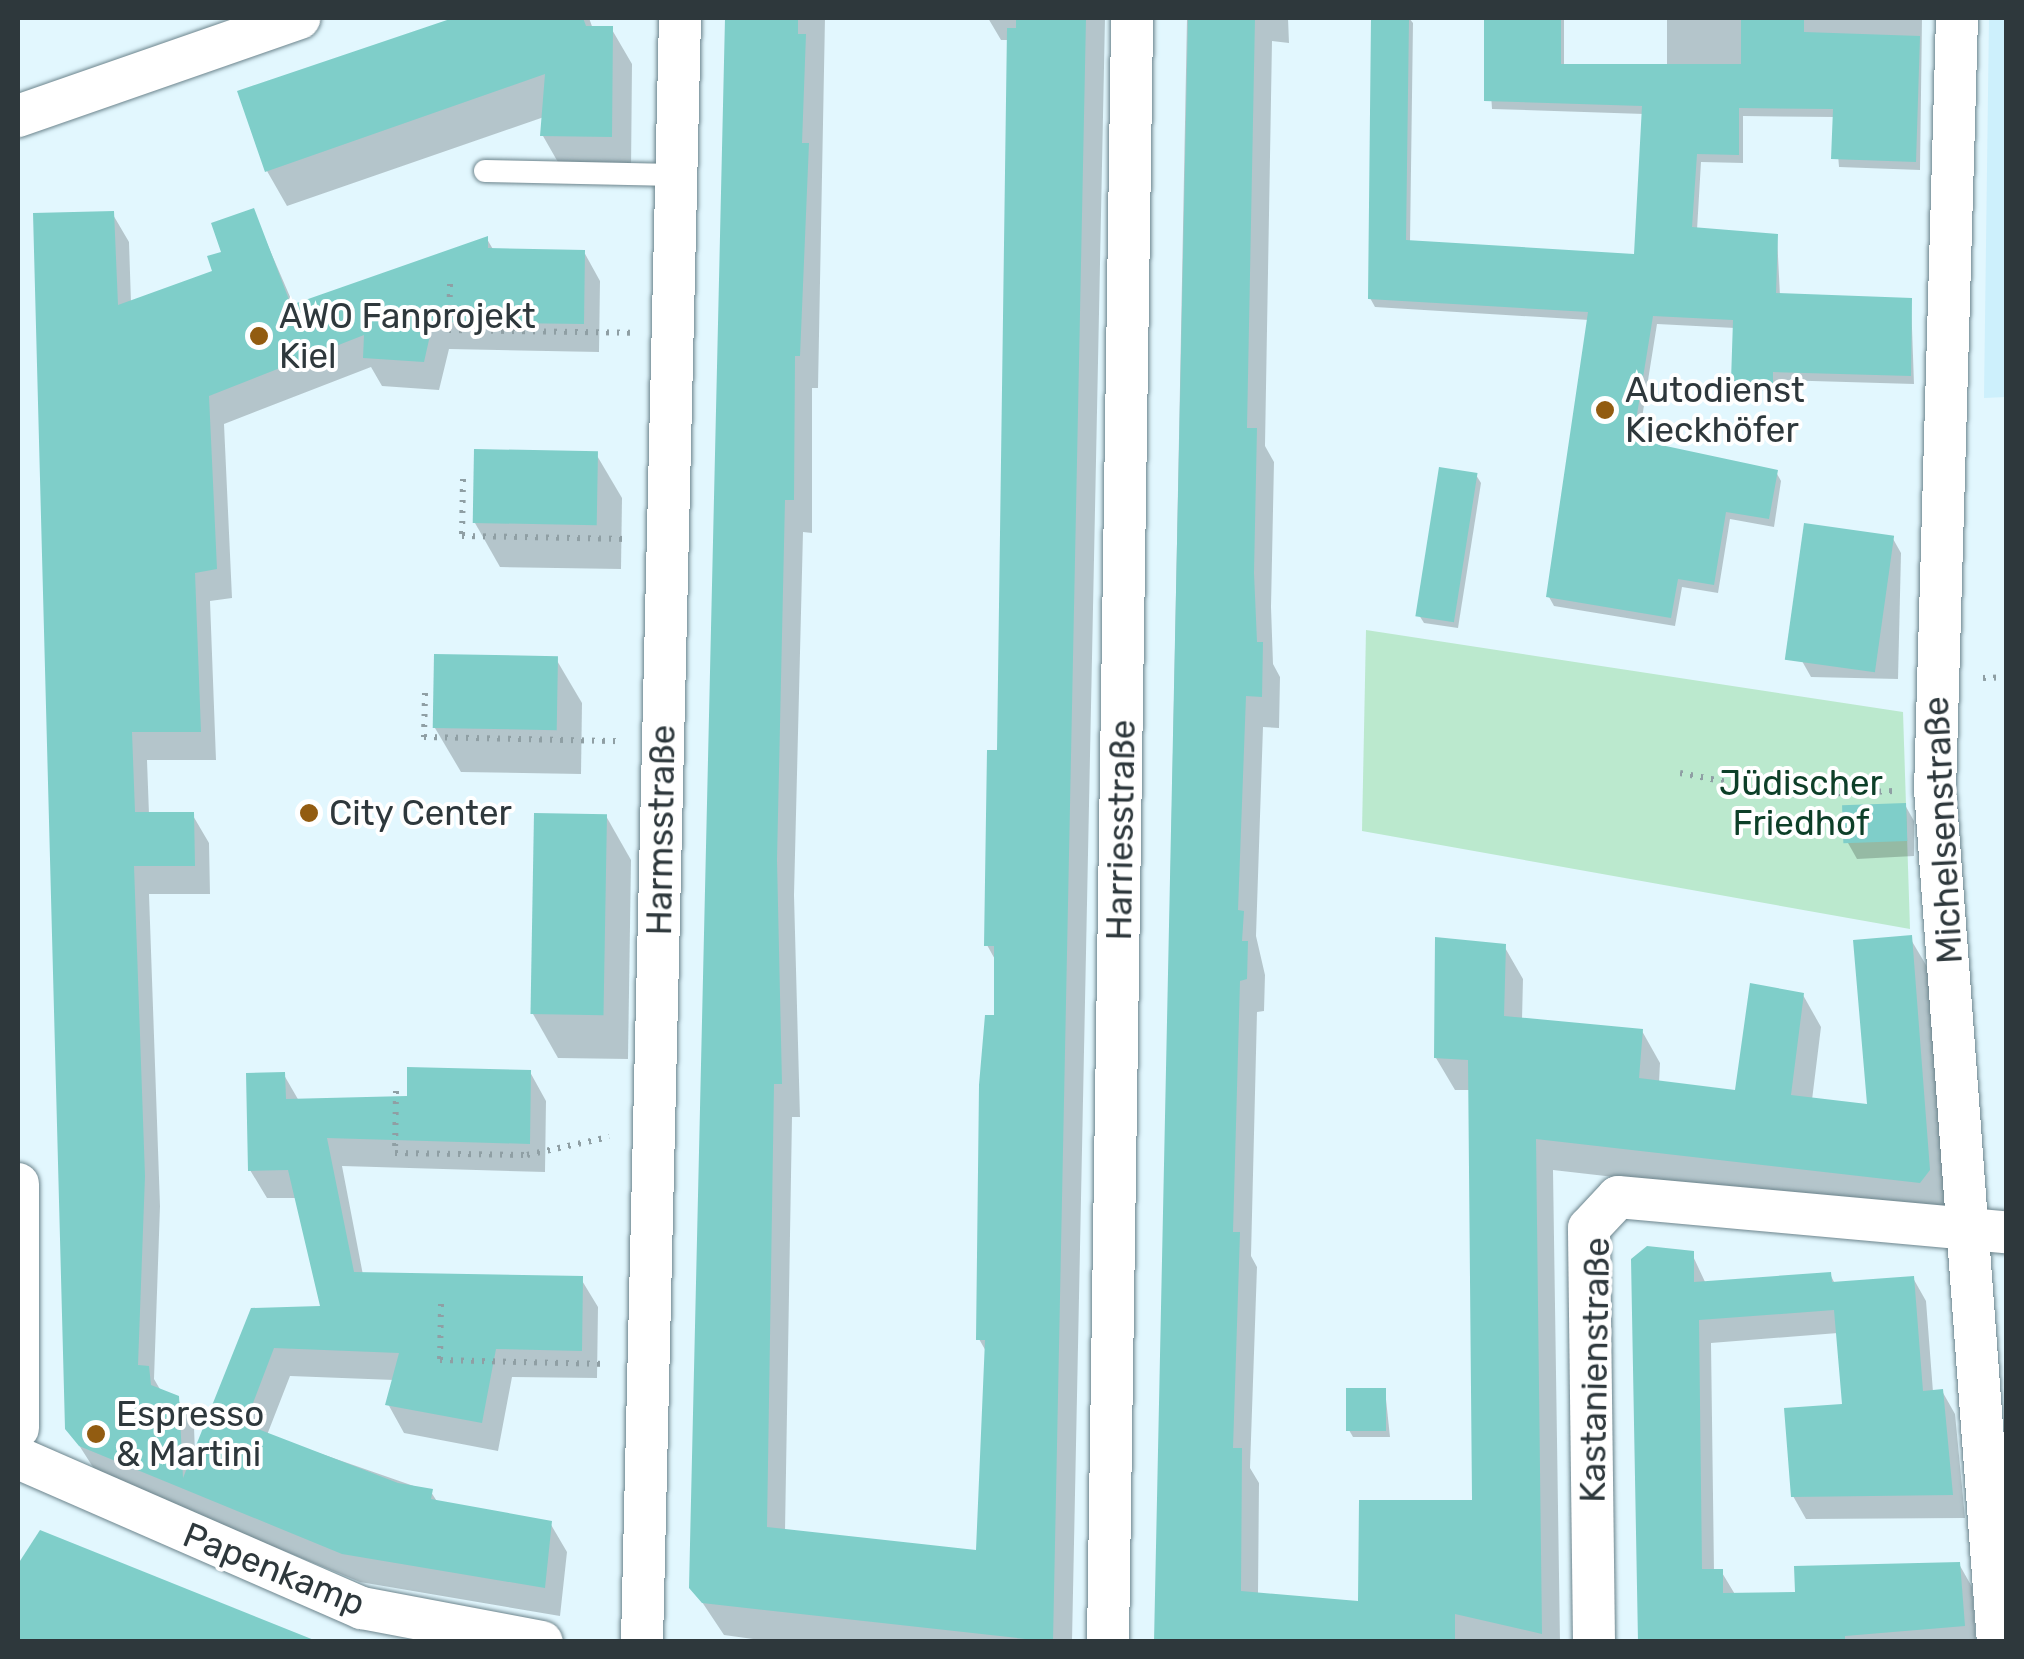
<!DOCTYPE html>
<html>
<head>
<meta charset="utf-8">
<style>
  body { margin:0 }
  #map { position:relative; width:2024px; height:1659px; overflow:hidden; background:#e2f7fe; font-family:Rubik,sans-serif }
  div>[style] { position:absolute }
  .built>* { inset:0; background:#cdf0fc }
  .green>* { inset:0; background:#bbe9ce }
  .shadow>* { inset:0; background:#0003 }
  .building>* { inset:0; background:#7fcec9; transform-origin:0 0 }
  .path>* { height:6px; margin-top:-3px; transform-origin:0; background:repeating-linear-gradient(90deg,#8f9fa4 0 2.5px,transparent 0 10.5px) }
  .roads { filter:drop-shadow(0 0 2px #6c848c) drop-shadow(0 0 2px #6c848c) }
  .service>* { height:22px; margin:-11px; padding:0 11px; transform-origin:11px; border-radius:11px; background:#fff }
  .minor>* { height:42px; margin:-21px; padding:0 21px; transform-origin:21px; border-radius:21px; background:#fff }
  .dots>* { width:28px; height:28px; translate:-50% -50%; box-sizing:border-box; border:5px solid #fff; border-radius:50% }
  span { translate:-50% -50%; white-space:nowrap; text-align:center; line-height:1.15; -webkit-text-stroke:8px #fff; paint-order:stroke }
  .poi-label { font-size:35px; color:#2e383c }
  .left { translate:0 -50%; text-align:left }
  .park-label { font-size:35px; color:#0d3f28 }
  .street-label { font-size:35px; color:#2e383c }
  .frame { position:absolute; inset:0; border:20px solid #2e383c; pointer-events:none }
</style>
</head>
<body>
<div id="map">
  <div class="built">
    <div style="clip-path:polygon(1989px 18px,2006px 18px,2006px 397px,1984px 398px)"></div>
  </div>
  <div class="green">
    <div style="clip-path:polygon(1366px 630px,1903px 712px,1910px 929px,1362px 831px)"></div>
  </div>
  <div class="shadow">
    <div style="clip-path:polygon(460px 18px,589px 18px,593px 29px,611px 28px,632px 64px,631px 172px,563px 171px,543px 136px,544px 117px,287px 206px,267px 171px,240px 93px)"></div>
    <div style="clip-path:polygon(726px 18px,825px 18px,818px 388px,812px 388px,812px 533px,803px 532px,794px 895px,800px 1117px,792px 1117px,785px 1532px,978px 1553px,987px 1353px,979px 1339px,996px 1018px,997px 963px,987px 945px,1000px 752px,1009px 40px,1001px 40px,988px 18px,1105px 18px,1072px 1642px,774px 1642px,724px 1635px,692px 1587px)"></div>
    <div style="clip-path:polygon(1187px 18px,1288px 18px,1289px 43px,1272px 41px,1265px 446px,1274px 462px,1271px 607px,1273px 664px,1280px 677px,1279px 728px,1263px 727px,1256px 936px,1265px 975px,1264px 1011px,1257px 1012px,1251px 1256px,1257px 1267px,1250px 1468px,1259px 1483px,1258px 1595px,1360px 1603px,1474px 1502px,1471px 1090px,1455px 1090px,1436px 1058px,1504px 946px,1523px 979px,1522px 1020px,1642px 1031px,1660px 1063px,1659px 1083px,1738px 1093px,1803px 995px,1821px 1027px,1812px 1100px,1870px 1107px,1910px 938px,1929px 970px,1947px 1203px,1938px 1214px,1553px 1170px,1560px 1642px,1156px 1642px)"></div>
    <div style="clip-path:polygon(1374px 18px,1409px 18px,1413px 23px,1410px 243px,1636px 256px,1644px 114px,1492px 109px,1486px 18px,1564px 18px,1564px 67px,1667px 65px,1667px 18px,1922px 18px,1920px 170px,1839px 167px,1835px 117px,1743px 116px,1743px 163px,1701px 162px,1697px 230px,1777px 236px,1780px 296px,1911px 300px,1914px 384px,1777px 380px,1777px 391px,1738px 389px,1735px 328px,1657px 324px,1638px 443px,1776px 472px,1781px 481px,1774px 527px,1730px 519px,1718px 593px,1682px 587px,1675px 626px,1554px 606px,1549px 597px,1589px 320px,1375px 307px,1370px 298px)"></div>
    <div style="clip-path:polygon(253px 211px,294px 306px,487px 239px,494px 251px,584px 252px,600px 281px,599px 352px,449px 349px,439px 390px,382px 386px,371px 367px,224px 424px,232px 598px,210px 601px,216px 760px,147px 760px,149px 814px,192px 814px,209px 843px,210px 894px,149px 894px,160px 1206px,154px 1379px,161px 1391px,177px 1398px,194px 1427px,195px 1453px,253px 1311px,323px 1309px,297px 1198px,267px 1198px,250px 1170px,284px 1075px,299px 1101px,409px 1099px,530px 1072px,546px 1101px,545px 1172px,342px 1166px,363px 1275px,581px 1279px,598px 1307px,597px 1378px,512px 1377px,498px 1451px,404px 1433px,388px 1404px,394px 1380px,290px 1376px,267px 1435px,431px 1492px,438px 1503px,550px 1523px,567px 1552px,560px 1616px,360px 1582px,98px 1475px,68px 1428px,112px 213px,129px 242px,131px 303px,215px 273px)"></div>
    <div style="clip-path:polygon(596px 454px,622px 498px,621px 569px,500px 567px,475px 523px)"></div>
    <div style="clip-path:polygon(1476px 475px,1481px 483px,1458px 628px,1424px 623px,1419px 615px)"></div>
    <div style="clip-path:polygon(1892px 537px,1901px 553px,1898px 679px,1811px 677px,1802px 661px)"></div>
    <div style="clip-path:polygon(556px 659px,582px 703px,581px 774px,461px 772px,435px 728px)"></div>
    <div style="clip-path:polygon(1905px 805px,1914px 821px,1914px 856px,1857px 859px,1848px 843px)"></div>
    <div style="clip-path:polygon(606px 816px,631px 860px,628px 1059px,558px 1058px,533px 1014px)"></div>
    <div style="clip-path:polygon(1692px 1254px,1706px 1284px,1830px 1274px,1835px 1284px,1913px 1278px,1926px 1301px,1933px 1392px,1942px 1391px,1955px 1414px,1965px 1518px,1806px 1519px,1793px 1496px,1845px 1406px,1838px 1333px,1711px 1343px,1714px 1571px,1721px 1571px,1736px 1596px,1797px 1595px,1959px 1564px,1972px 1587px,1976px 1642px,1640px 1642px)"></div>
    <div style="clip-path:polygon(1385px 1390px,1390px 1437px,1353px 1437px,1349px 1430px)"></div>
  </div>
  <div class="building">
    <div style="clip-path:polygon(453px 18px,583px 18px,586px 26px,613px 26px,612px 137px,540px 136px,545px 74px,265px 172px,237px 91px)"></div>
    <div style="clip-path:polygon(725px 18px,798px 18px,798px 34px,806px 34px,802px 143px,809px 143px,800px 356px,795px 356px,794px 500px,785px 500px,777px 860px,782px 1084px,774px 1084px,767px 1527px,976px 1550px,985px 1340px,976px 1340px,979px 1085px,985px 1015px,994px 1015px,994px 946px,984px 946px,987px 750px,997px 750px,1007px 28px,1016px 28px,1016px 18px,1086px 18px,1053px 1642px,702px 1603px,689px 1588px)"></div>
    <div style="clip-path:polygon(1188px 18px,1255px 18px,1247px 428px,1257px 428px,1254px 573px,1257px 642px,1263px 642px,1262px 697px,1246px 696px,1238px 910px,1244px 911px,1242px 941px,1248px 941px,1247px 979px,1240px 981px,1233px 1232px,1240px 1232px,1233px 1448px,1242px 1448px,1241px 1591px,1358px 1601px,1359px 1500px,1472px 1500px,1468px 1060px,1434px 1058px,1435px 937px,1506px 944px,1504px 1016px,1643px 1029px,1639px 1078px,1735px 1090px,1750px 983px,1804px 993px,1791px 1095px,1867px 1104px,1853px 940px,1912px 935px,1930px 1170px,1920px 1183px,1536px 1139px,1542px 1634px,1455px 1614px,1455px 1642px,1154px 1642px)"></div>
    <div style="clip-path:polygon(1371px 18px,1409px 18px,1406px 240px,1634px 254px,1642px 106px,1484px 101px,1484px 18px,1561px 18px,1561px 64px,1741px 64px,1741px 18px,1804px 18px,1804px 32px,1920px 36px,1916px 162px,1831px 159px,1833px 109px,1739px 108px,1739px 155px,1697px 154px,1692px 227px,1778px 234px,1776px 293px,1912px 298px,1911px 376px,1773px 372px,1773px 383px,1731px 381px,1733px 320px,1653px 316px,1633px 439px,1778px 470px,1769px 519px,1726px 512px,1714px 585px,1678px 579px,1671px 618px,1546px 597px,1588px 312px,1368px 299px)"></div>
    <div style="clip-path:polygon(254px 208px,291px 305px,488px 236px,488px 248px,585px 250px,584px 324px,433px 322px,424px 362px,363px 358px,364px 335px,209px 396px,217px 569px,195px 573px,201px 732px,132px 732px,135px 812px,194px 812px,195px 866px,134px 866px,145px 1176px,138px 1365px,149px 1366px,151px 1385px,179px 1396px,183px 1478px,251px 1308px,320px 1306px,288px 1170px,248px 1171px,246px 1073px,285px 1072px,286px 1099px,407px 1096px,407px 1067px,531px 1070px,530px 1144px,327px 1138px,354px 1272px,583px 1276px,582px 1351px,496px 1349px,482px 1423px,385px 1405px,399px 1353px,274px 1348px,245px 1424px,398px 1483px,433px 1489px,431px 1499px,552px 1521px,545px 1588px,342px 1554px,79px 1446px,65px 1429px,33px 213px,114px 211px,118px 305px,212px 271px,207px 256px,221px 252px,211px 223px)"></div>
    <div style="left:474px;top:449px;width:124px;height:74px;rotate:1deg"></div>
    <div style="left:1439px;top:467px;width:39px;height:151px;rotate:9deg"></div>
    <div style="left:1804px;top:523px;width:91px;height:138px;rotate:8deg"></div>
    <div style="left:434px;top:654px;width:124px;height:74px;rotate:1deg"></div>
    <div style="left:1906px;top:803px;width:38px;height:64px;rotate:88deg"></div>
    <div style="left:534px;top:813px;width:73px;height:201px;rotate:1deg"></div>
    <div style="clip-path:polygon(1647px 1246px,1694px 1251px,1694px 1282px,1831px 1272px,1832px 1282px,1914px 1276px,1923px 1391px,1943px 1389px,1953px 1495px,1791px 1497px,1784px 1408px,1842px 1404px,1834px 1310px,1699px 1320px,1702px 1569px,1723px 1569px,1723px 1593px,1795px 1592px,1794px 1566px,1960px 1562px,1965px 1626px,1845px 1636px,1845px 1642px,1638px 1642px,1631px 1259px)"></div>
    <div style="left:1346px;top:1388px;width:40px;height:43px"></div>
    <div style="clip-path:polygon(40px 1530px,314px 1640px,314px 1642px,18px 1642px,18px 1564px)"></div>
  </div>
  <div class="path">
    <div style="left:450px;top:284px;width:46px;rotate:91.2deg"></div>
    <div style="left:449px;top:330px;width:183px;rotate:0.9deg"></div>
    <div style="left:463px;top:479px;width:57px;rotate:91deg"></div>
    <div style="left:462px;top:536px;width:165px;rotate:1deg"></div>
    <div style="left:1983px;top:678px;width:23px;rotate:-2deg"></div>
    <div style="left:425px;top:693px;width:44px;rotate:91.3deg"></div>
    <div style="left:424px;top:737px;width:198px;rotate:1.2deg"></div>
    <div style="left:1680px;top:773px;width:117px;rotate:10.8deg"></div>
    <div style="left:1795px;top:795px;width:99px;rotate:-2.3deg"></div>
    <div style="left:396px;top:1091px;width:62px;rotate:90.9deg"></div>
    <div style="left:395px;top:1153px;width:132px;rotate:0.9deg"></div>
    <div style="left:527px;top:1155px;width:84px;rotate:-12.4deg"></div>
    <div style="left:441px;top:1304px;width:56px;rotate:91deg"></div>
    <div style="left:440px;top:1360px;width:168px;rotate:1.4deg"></div>
  </div>
  <div class="roads">
    <div class="service">
      <div style="left:485px;top:171px;width:191px;rotate:1.2deg"></div>
    </div>
    <div class="minor">
      <div style="left:1957px;top:18px;width:771px;rotate:91.63deg"></div>
      <div style="left:1935px;top:789px;width:855px;rotate:85.78deg"></div>
      <div style="left:18px;top:116px;width:298px;rotate:-19.2deg"></div>
      <div style="left:18px;top:1184px;width:244px;rotate:90deg"></div>
      <div style="left:18px;top:1458px;width:375px;rotate:23.6deg"></div>
      <div style="left:362px;top:1608px;width:183px;rotate:10.7deg"></div>
      <div style="left:642px;top:1642px;width:1624px;rotate:-88.66deg"></div>
      <div style="left:1108px;top:1642px;width:1624px;rotate:-89.15deg"></div>
      <div style="left:1594px;top:1642px;width:414px;rotate:-90.7deg"></div>
      <div style="left:1589px;top:1228px;width:42px;rotate:-46.9deg"></div>
      <div style="left:1618px;top:1197px;width:390px;rotate:5.2deg"></div>
    </div>
  </div>
  <div class="dots">
    <div style="left:259px;top:336px;background:#925c11"></div>
    <div style="left:1605px;top:410px;background:#925c11"></div>
    <div style="left:309px;top:813px;background:#925c11"></div>
    <div style="left:96px;top:1434px;background:#925c11"></div>
  </div>
  <div class="poi-label">
    <span class="left" style="left:279px;top:336px">AWO Fanprojekt<br>Kiel</span>
    <span class="left" style="left:1625px;top:410px">Autodienst<br>Kieckhöfer</span>
    <span class="left" style="left:329px;top:813px">City Center</span>
    <span class="left" style="left:116px;top:1434px">Espresso<br>&amp; Martini</span>
  </div>
  <div class="park-label">
    <span style="left:1801px;top:803px">Jüdischer<br>Friedhof</span>
  </div>
  <div class="street-label">
    <span style="left:661px;top:830px;rotate:-89deg">Harmsstraße</span>
    <span style="left:1121px;top:830px;rotate:-89deg">Harriesstraße</span>
    <span style="left:1943px;top:830px;rotate:-93deg">Michelsenstraße</span>
    <span style="left:1595px;top:1370px;rotate:-89deg">Kastanienstraße</span>
    <span style="left:274px;top:1569px;rotate:22deg">Papenkamp</span>
  </div>
  <div class="frame"></div>
</div>
</body>
</html>
